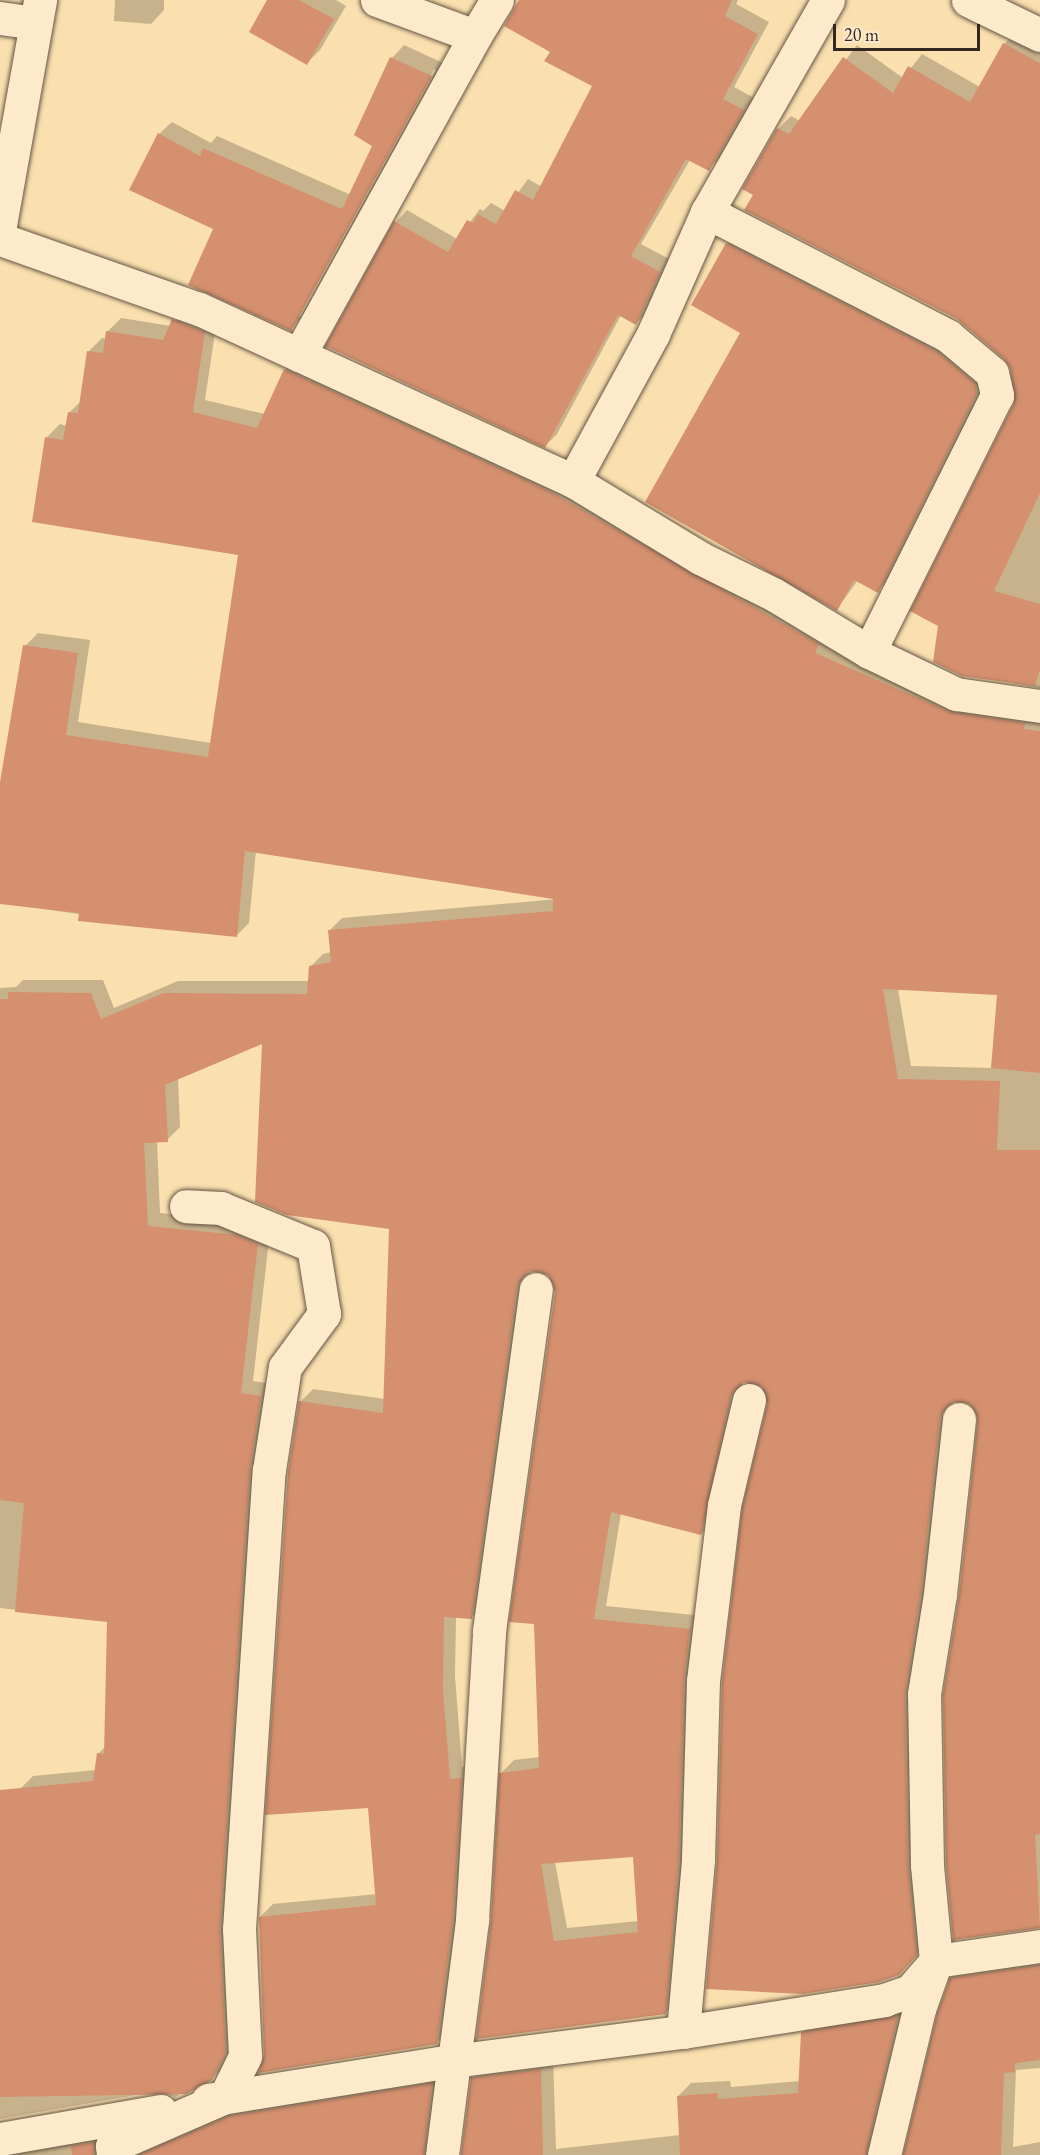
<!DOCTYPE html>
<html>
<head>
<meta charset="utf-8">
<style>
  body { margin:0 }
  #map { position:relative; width:1040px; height:2155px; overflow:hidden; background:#fadfaf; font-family:"EB Garamond",serif }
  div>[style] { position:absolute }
  .shadow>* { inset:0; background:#0003 }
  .building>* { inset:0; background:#d5906f }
  .roads { filter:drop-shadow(0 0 2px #655544) drop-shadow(0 0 2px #655544) }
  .minor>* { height:33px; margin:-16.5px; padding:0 16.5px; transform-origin:16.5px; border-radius:16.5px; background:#fceacb }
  span { translate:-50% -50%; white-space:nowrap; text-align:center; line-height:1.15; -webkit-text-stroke:4.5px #fceacb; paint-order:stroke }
  .scale { position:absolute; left:833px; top:24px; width:147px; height:27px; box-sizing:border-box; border:3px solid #332720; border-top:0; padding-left:8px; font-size:18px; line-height:21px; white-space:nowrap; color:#332720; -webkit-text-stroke:4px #fceacb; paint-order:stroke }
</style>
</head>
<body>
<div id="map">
  <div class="shadow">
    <div style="clip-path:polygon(115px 0,164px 0,164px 10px,151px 24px,114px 21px)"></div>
    <div style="clip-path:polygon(269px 0,336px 0,346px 6px,320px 50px,307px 63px)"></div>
    <div style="clip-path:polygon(520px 0,738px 0,736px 4px,769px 22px,734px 87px,754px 98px,720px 158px,708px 169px,690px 160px,641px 244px,671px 260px,648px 312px,636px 323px,621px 315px,557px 434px,545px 446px,396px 222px,407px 210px,457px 239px,480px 209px,483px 211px,491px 203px,505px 211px,528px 179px,542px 187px,594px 85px,552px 51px)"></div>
    <div style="clip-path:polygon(1017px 31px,1040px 44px,1040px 688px,962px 674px,1015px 404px,1011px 368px,1005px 358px,957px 318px,755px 194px,778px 129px,791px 116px,800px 121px,857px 45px,903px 78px,922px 54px,980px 87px,1004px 44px)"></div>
    <div style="clip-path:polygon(evenodd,404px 45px,443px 63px,303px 316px,291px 329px,215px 229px,159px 134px,172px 122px,211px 143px,217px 136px,351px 195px,374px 146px,356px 135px,392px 58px,404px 45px,434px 69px,436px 70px,301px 316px,297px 316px,434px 69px)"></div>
    <div style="clip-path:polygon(739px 231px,989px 379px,890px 579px,877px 591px,858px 580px,837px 609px,742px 333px,727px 244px)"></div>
    <div style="clip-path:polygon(evenodd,187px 307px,217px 319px,205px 400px,265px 414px,285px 370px,298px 357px,831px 631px,1040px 709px,1040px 1927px,960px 1596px,978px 1411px,961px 1399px,953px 1402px,934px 1577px,929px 1940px,912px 1960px,769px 1404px,763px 1386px,743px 1380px,714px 1521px,701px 1534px,621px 1513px,606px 1606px,703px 1616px,678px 2000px,665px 2013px,492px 1921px,501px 1773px,514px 1760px,540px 1757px,556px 1292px,554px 1281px,540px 1269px,531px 1270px,484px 1605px,471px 1618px,456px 1616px,455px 1676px,462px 1767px,474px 1765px,450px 2030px,436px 2043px,265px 2055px,260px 1917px,273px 1904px,377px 1894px,369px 1807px,300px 1402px,313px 1389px,385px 1399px,391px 1228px,264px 1042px,178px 1078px,180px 1127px,167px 1140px,157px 1141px,160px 1213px,251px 1223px,270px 1231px,253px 1381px,274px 1384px,238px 2038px,225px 2066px,211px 2079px,175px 2097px,158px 2091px,0 2119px,0 1830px,20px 1789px,33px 1776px,96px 1770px,98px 1754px,106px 1746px,108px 1621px,0 1608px,0 988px,16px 987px,23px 980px,103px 980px,114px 1008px,178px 981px,309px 981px,310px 967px,323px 954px,331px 952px,329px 931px,342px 918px,558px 899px,256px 851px,249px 923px,236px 936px,0 903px,0 797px,25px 646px,38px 633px,90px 640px,78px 722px,211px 743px,240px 554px,47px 437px,60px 424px,67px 426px,69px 413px,81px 401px,89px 351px,102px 338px,107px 339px,108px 331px,121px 318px,171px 326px,187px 307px,898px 989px,999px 993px,993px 1068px,911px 1066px,898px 989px,187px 307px,634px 1856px,638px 1921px,567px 1928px,555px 1862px,634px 1856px)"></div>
    <div style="clip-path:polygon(1040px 1955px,1040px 2068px,1016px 2070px,1013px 2147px,1040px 2142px,1040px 2155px,905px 2155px,951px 1979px,964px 1966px)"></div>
    <div style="clip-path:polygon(910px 2003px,884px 2155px,462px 2155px,472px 2078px,485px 2065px,553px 2057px,556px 2149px,680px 2135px,678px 2096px,691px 2083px,730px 2081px,731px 2087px,800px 2081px,802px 2033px,815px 2020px)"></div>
    <div style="clip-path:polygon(444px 2071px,442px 2155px,136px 2155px,146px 2146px,244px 2103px)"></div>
    <div style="clip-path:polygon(107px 2129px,115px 2155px,0 2155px)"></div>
  </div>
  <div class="building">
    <div style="clip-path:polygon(267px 0,299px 0,334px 19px,307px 65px,249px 32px)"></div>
    <div style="clip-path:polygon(519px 0,732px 0,725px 16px,758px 34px,723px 99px,744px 110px,709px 171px,686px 159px,631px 256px,660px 272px,636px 325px,618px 315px,545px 448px,325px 346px,394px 221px,448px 252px,467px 220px,473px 223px,478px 214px,496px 224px,515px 190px,533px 200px,592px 86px,544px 61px,550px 52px,504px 26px)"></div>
    <div style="clip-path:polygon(1003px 43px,1040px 63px,1040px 493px,994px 591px,1040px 604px,1040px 669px,1035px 686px,962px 676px,933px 662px,938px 626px,910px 611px,1014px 403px,1010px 368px,1004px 359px,957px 319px,744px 210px,753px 195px,742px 189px,777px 128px,789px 134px,843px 57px,893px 93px,908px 66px,970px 102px)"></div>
    <div style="clip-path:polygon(390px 57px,432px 76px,291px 331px,188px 285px,213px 229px,129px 190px,158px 133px,200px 156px,203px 148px,342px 209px,372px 146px,354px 135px)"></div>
    <div style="clip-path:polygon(726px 243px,938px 352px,975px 383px,977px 393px,878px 593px,854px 580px,837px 611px,645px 502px,740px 333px,691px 305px)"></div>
    <div style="clip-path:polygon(evenodd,172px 319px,205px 332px,193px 412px,257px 428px,284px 369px,547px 490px,819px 644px,815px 653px,948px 711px,1025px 723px,1024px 729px,1040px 731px,1040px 1073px,991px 1068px,997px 995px,883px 989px,898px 1079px,1000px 1081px,997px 1150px,1040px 1150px,1040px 1834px,1035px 1835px,1040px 1928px,953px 1940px,946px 1864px,943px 1695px,959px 1596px,978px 1421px,970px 1404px,952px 1402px,940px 1417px,921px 1592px,905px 1694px,908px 1865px,917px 1955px,899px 1975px,879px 1982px,803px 1994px,706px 1989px,717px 1860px,722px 1682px,742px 1508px,767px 1404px,762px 1387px,744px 1382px,731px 1396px,701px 1535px,611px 1512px,594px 1619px,690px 1629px,684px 1680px,679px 1858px,666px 2014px,476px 2039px,491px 1921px,499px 1773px,539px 1768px,534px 1624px,509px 1622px,555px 1292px,548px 1275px,529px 1271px,517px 1286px,472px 1619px,444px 1617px,443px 1690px,450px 1779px,462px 1778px,453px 1918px,437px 2044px,258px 2073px,264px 2055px,259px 1917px,376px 1905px,368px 1808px,265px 1815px,288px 1472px,299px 1401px,383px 1413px,389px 1229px,287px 1215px,255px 1202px,262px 1044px,165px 1085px,168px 1142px,144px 1143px,148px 1226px,238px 1235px,258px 1244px,241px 1393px,261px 1396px,250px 1469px,220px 1928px,226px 2052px,212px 2080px,186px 2094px,0 2097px,0 1790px,93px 1781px,97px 1753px,104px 1754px,107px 1622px,15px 1612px,24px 1503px,0 1500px,0 999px,8px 999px,8px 992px,91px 993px,101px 1019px,164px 993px,307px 994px,309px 966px,331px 962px,328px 930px,553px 911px,553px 899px,245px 851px,237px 937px,78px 921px,79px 913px,0 904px,0 782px,23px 645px,78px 653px,66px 735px,208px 757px,238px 555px,32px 522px,45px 437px,63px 440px,68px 412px,78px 413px,87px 351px,103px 353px,106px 331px,163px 340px,172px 319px,633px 1857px,638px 1932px,554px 1941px,541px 1864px,633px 1857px)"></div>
    <div style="clip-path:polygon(1040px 1965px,1040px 2060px,1015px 2063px,1015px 2072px,1004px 2073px,1001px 2155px,903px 2155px,937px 2014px,950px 1978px)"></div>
    <div style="clip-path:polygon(898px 2015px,866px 2155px,680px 2155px,677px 2096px,718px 2093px,718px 2099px,798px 2093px,801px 2032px)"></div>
    <div style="clip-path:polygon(541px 2069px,543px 2155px,461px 2155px,471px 2078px)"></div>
    <div style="clip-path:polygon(432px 2083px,424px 2155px,138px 2155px,229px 2116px)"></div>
    <div style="clip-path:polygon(95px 2142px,94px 2155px,72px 2155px,71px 2146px)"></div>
  </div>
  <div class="roads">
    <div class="minor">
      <div style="left:377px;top:0;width:104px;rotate:20.2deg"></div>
      <div style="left:475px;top:36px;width:42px;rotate:-58.6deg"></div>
      <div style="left:968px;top:0;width:80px;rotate:25.9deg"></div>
      <div style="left:0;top:18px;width:36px;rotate:8deg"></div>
      <div style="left:707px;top:212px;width:271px;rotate:27.2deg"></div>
      <div style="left:948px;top:336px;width:57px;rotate:40.1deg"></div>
      <div style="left:992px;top:373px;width:23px;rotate:77deg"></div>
      <div style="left:997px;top:395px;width:287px;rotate:116.5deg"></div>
      <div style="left:0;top:225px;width:229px;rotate:-79.9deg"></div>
      <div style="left:0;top:239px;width:211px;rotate:19.4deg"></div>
      <div style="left:199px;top:309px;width:412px;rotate:24.7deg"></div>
      <div style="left:573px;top:481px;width:149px;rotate:31.2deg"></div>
      <div style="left:700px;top:558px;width:81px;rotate:26.3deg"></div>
      <div style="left:773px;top:594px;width:112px;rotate:31.1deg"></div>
      <div style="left:869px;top:652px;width:97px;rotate:25.8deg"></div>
      <div style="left:956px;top:694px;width:85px;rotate:8.1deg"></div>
      <div style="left:299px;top:355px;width:364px;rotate:-61.1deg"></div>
      <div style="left:573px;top:481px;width:167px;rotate:-61.4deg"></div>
      <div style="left:653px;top:334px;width:133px;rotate:-66.1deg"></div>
      <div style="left:707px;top:212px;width:244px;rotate:-60.3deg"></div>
      <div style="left:683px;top:2032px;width:174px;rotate:-85deg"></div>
      <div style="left:698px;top:1859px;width:178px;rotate:-88.4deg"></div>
      <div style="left:703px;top:1681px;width:177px;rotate:-83.2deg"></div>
      <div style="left:724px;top:1505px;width:108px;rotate:-76.6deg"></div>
      <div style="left:208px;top:2100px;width:247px;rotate:-9.1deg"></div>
      <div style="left:452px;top:2061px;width:233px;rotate:-7.2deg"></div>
      <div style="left:683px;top:2032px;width:204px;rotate:-9deg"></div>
      <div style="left:884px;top:2000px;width:28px;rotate:-19deg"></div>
      <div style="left:910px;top:1991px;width:40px;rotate:-49deg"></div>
      <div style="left:936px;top:1961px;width:105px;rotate:-8.2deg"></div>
      <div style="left:0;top:2139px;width:163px;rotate:-9.9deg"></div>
      <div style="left:113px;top:2155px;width:9px;rotate:-96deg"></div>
      <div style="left:112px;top:2146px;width:123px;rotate:-23.4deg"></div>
      <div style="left:225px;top:2097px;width:46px;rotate:-64deg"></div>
      <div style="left:245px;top:2056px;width:127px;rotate:-92.7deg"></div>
      <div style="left:239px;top:1929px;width:460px;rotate:-86.3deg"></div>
      <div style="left:269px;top:1470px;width:104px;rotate:-81.2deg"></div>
      <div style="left:285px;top:1367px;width:66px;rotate:-53.7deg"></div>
      <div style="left:324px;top:1314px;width:69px;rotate:-99.2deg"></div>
      <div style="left:313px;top:1246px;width:100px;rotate:-157.6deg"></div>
      <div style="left:221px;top:1208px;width:35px;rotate:-177deg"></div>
      <div style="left:442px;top:2155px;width:237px;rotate:-82.7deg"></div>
      <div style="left:472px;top:1920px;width:289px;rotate:-86.6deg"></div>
      <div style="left:489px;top:1631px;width:345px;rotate:-82.2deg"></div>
      <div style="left:884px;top:2155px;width:150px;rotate:-76.5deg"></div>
      <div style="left:919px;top:2009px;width:51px;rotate:-70.5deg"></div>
      <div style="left:936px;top:1961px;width:96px;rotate:-95.4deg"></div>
      <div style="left:927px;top:1865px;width:171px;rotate:-91deg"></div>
      <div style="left:924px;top:1694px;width:101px;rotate:-80.9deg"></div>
      <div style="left:940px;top:1594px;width:176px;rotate:-83.8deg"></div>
    </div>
  </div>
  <div class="scale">20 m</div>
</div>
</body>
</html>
